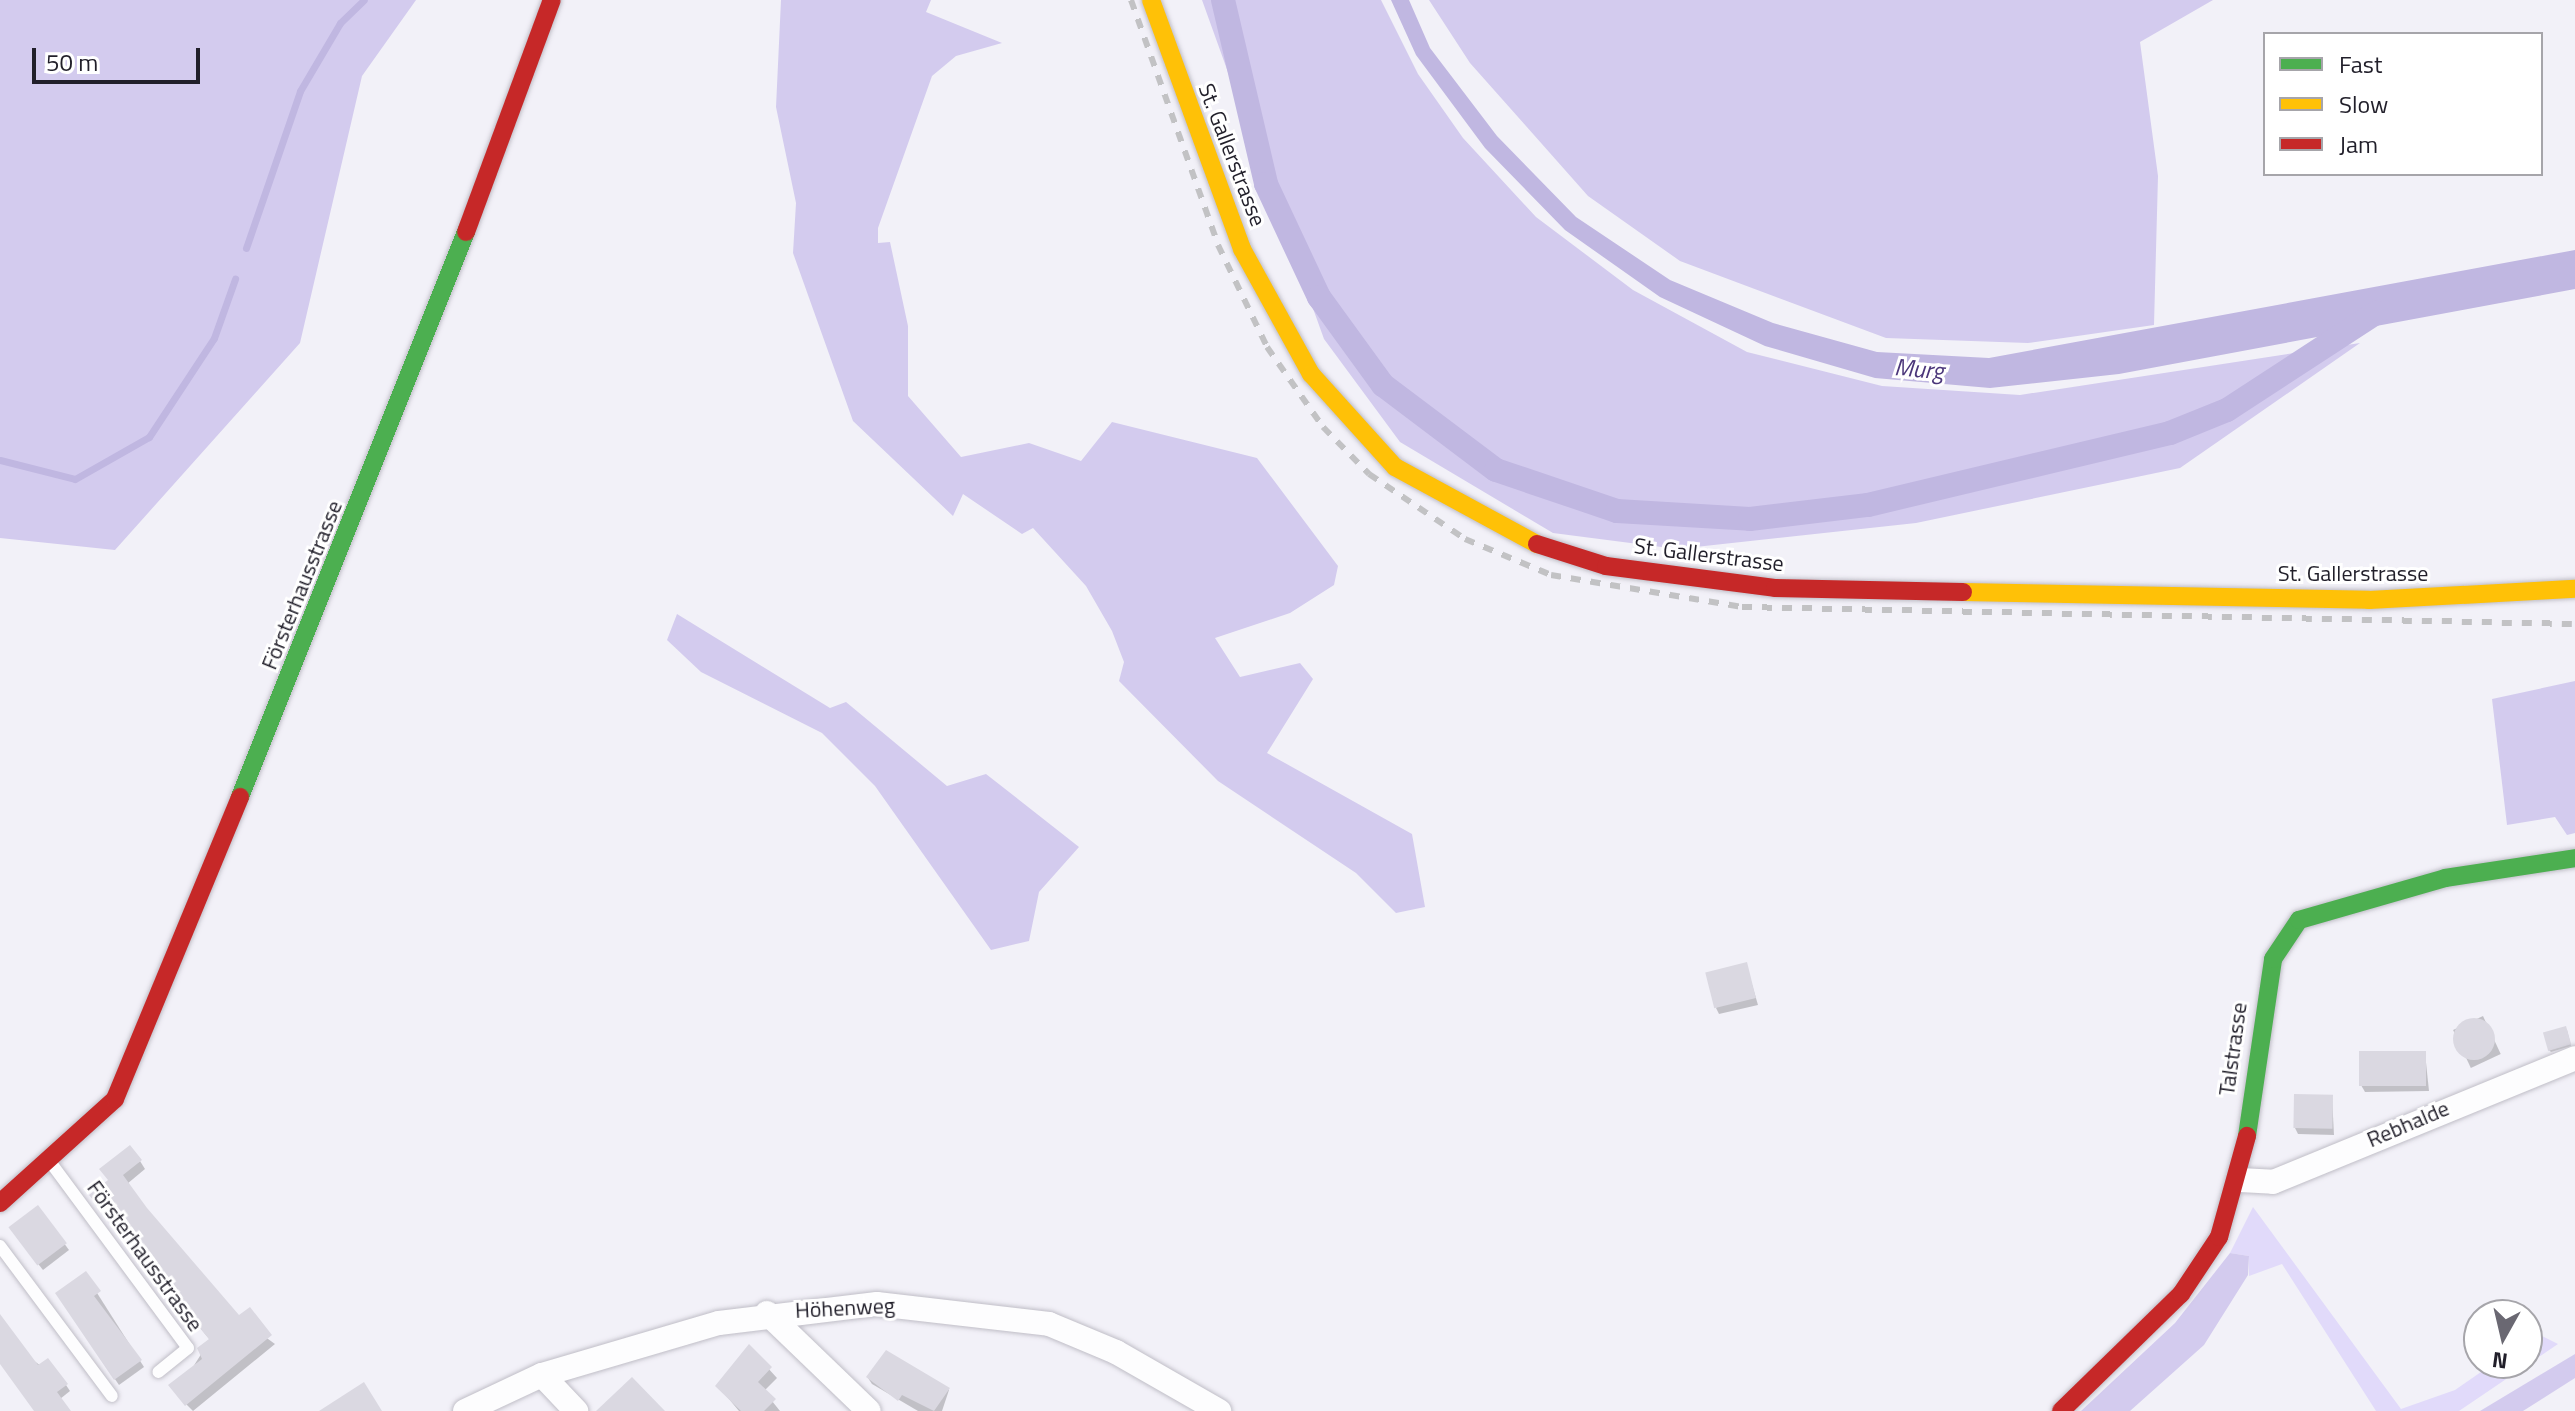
<!DOCTYPE html>
<html>
<head>
<meta charset="utf-8">
<style>
  body { margin:0 }
  #map { position:relative; width:2575px; height:1411px; overflow:hidden; background:#f2f1f8; font-family:"Titillium Web",sans-serif }
  div>[style] { position:absolute }
  .green>* { inset:0; background:#e1dafa }
  .forest>* { inset:0; background:#d3cbee }
  .water>* { inset:0; background:#c0b7e1 }
  .shadow>* { inset:0; background:#0003; transform-origin:0 0 }
  .stream>* { height:7px; margin:-3.5px; padding:0 3.5px; transform-origin:3.5px; border-radius:3.5px; background:#c0b7e1 }
  .canal>* { height:24px; margin:-12px; padding:0 12px; transform-origin:12px; border-radius:12px; background:#c0b7e1 }
  .building>* { inset:0; background:#dad8e1; transform-origin:0 0 }
  .round { border-radius:50% }
  .roads { filter:drop-shadow(0 0 2px #c0bec7) drop-shadow(0 0 2px #c0bec7) }
  .lane>* { height:12px; margin:-6px; padding:0 6px; transform-origin:6px; border-radius:6px; background:#fdfdfe }
  .street>* { height:24px; margin:-12px; padding:0 12px; transform-origin:12px; border-radius:12px; background:#fdfdfe }
  .fast>* { height:18px; margin:-9px; padding:0 9px; transform-origin:9px; border-radius:9px; background:#4caf50 }
  .slow>* { height:18px; margin:-9px; padding:0 9px; transform-origin:9px; border-radius:9px; background:#ffc107 }
  .jam>* { height:18px; margin:-9px; padding:0 9px; transform-origin:9px; border-radius:9px; background:#c62828 }
  .rail>* { height:6px; margin-top:-3px; transform-origin:0; background:repeating-linear-gradient(90deg,#c2c2c4 0 10px,transparent 0 20px) }
  span { translate:-50% -50%; white-space:nowrap; text-align:center; line-height:1.15; -webkit-text-stroke:6px #fff; paint-order:stroke }
  .street-label { font-size:22px; color:#211f2a }
  .water-label { font-size:24px; color:#4b367a; font-style:italic }
  .legend { position:absolute; left:2263px; top:32px; width:280px; height:144px; box-sizing:border-box; background:#fff; border:2px solid #a6a5aa; margin:0; padding:10px 14px; list-style:none; font-size:24px; color:#211f2a }
  .legend li { display:flex; align-items:center; gap:16px; height:40px }
  .legend b { width:40px; border:2px solid #a6a5aa }
  .north { position:absolute; left:2463px; top:1299px; width:80px; height:80px; box-sizing:border-box; background:#fff; border:2px solid #a6a5aa; border-radius:50%; rotate:188deg; font-size:22px; font-weight:700; line-height:32px; text-align:center; color:#211f2a }
  .north::after { content:''; display:block; margin:auto; width:28px; height:36px; background:#6a6872; clip-path:polygon(50% 0,100% 100%,50% 72%,0 100%) }
  .scale { position:absolute; left:32px; top:48px; width:168px; height:36px; box-sizing:border-box; border:4px solid #211f2a; border-top:0; padding-left:10px; font-size:24px; line-height:28px; white-space:nowrap; color:#211f2a; -webkit-text-stroke:6px #fff; paint-order:stroke }
</style>
</head>
<body>
<div id="map">
  <div class="green">
    <div style="clip-path:polygon(2253px 1207px,2401px 1409px,2455px 1390px,2494px 1363px,2527px 1363px,2527px 1340px,2536px 1333px,2558px 1344px,2459px 1411px,2376px 1411px,2282px 1264px,2249px 1276px,2249px 1256px,2230px 1253px)"></div>
  </div>
  <div class="forest">
    <div style="clip-path:polygon(0 0,416px 0,362px 76px,300px 343px,115px 550px,0 538px)"></div>
    <div style="clip-path:polygon(781px 0,931px 0,926px 12px,1002px 43px,956px 56px,932px 76px,878px 228px,878px 243px,890px 242px,908px 326px,908px 396px,961px 457px,1029px 443px,1081px 461px,1112px 422px,1257px 458px,1338px 566px,1334px 585px,1290px 613px,1215px 638px,1240px 677px,1300px 663px,1313px 679px,1267px 753px,1412px 834px,1425px 907px,1396px 913px,1356px 873px,1218px 781px,1119px 681px,1124px 662px,1112px 631px,1086px 586px,1033px 528px,1022px 534px,963px 494px,953px 516px,853px 421px,793px 253px,796px 203px,776px 107px)"></div>
    <div style="clip-path:polygon(1202px 0,1381px 0,1418px 74px,1463px 138px,1536px 217px,1633px 290px,1747px 352px,1882px 386px,2020px 395px,2360px 343px,2180px 468px,1916px 523px,1677px 549px,1553px 533px,1400px 442px,1324px 339px)"></div>
    <div style="clip-path:polygon(1429px 0,2213px 0,2140px 42px,2158px 176px,2154px 325px,2028px 343px,1886px 338px,1680px 261px,1588px 196px,1470px 63px)"></div>
    <div style="clip-path:polygon(677px 614px,830px 708px,846px 702px,947px 786px,986px 774px,1079px 847px,1039px 892px,1029px 941px,991px 950px,875px 786px,822px 733px,701px 672px,667px 640px)"></div>
    <div style="clip-path:polygon(2575px 681px,2575px 833px,2567px 835px,2555px 817px,2507px 825px,2492px 699px)"></div>
    <div style="clip-path:polygon(2230px 1253px,2249px 1256px,2248px 1275px,2204px 1345px,2130px 1411px,2081px 1411px,2175px 1323px)"></div>
    <div style="clip-path:polygon(2575px 1354px,2575px 1378px,2523px 1411px,2480px 1411px)"></div>
  </div>
  <div class="water">
    <div style="clip-path:polygon(1391px 0,1409px 0,1430px 48px,1497px 136px,1576px 217px,1670px 280px,1773px 323px,1877px 352px,1989px 358px,2575px 250px,2575px 289px,2119px 374px,1990px 388px,1875px 378px,1765px 346px,1660px 297px,1565px 230px,1485px 148px,1416px 55px)"></div>
  </div>
  <div class="shadow">
    <div style="clip-path:polygon(1746px 964px,1758px 1005px,1719px 1014px,1716px 1008px)"></div>
    <div style="left:2483px;top:1016px;width:42px;height:33px;rotate:65deg"></div>
    <div style="clip-path:polygon(2567px 1030px,2571px 1046px,2551px 1052px,2549px 1050px)"></div>
    <div style="clip-path:polygon(2425px 1053px,2429px 1091px,2365px 1092px,2361px 1085px)"></div>
    <div style="clip-path:polygon(2332px 1097px,2334px 1135px,2298px 1134px,2295px 1128px)"></div>
    <div style="clip-path:polygon(140px 1161px,145px 1169px,127px 1184px,146px 1209px,239px 1318px,275px 1344px,193px 1411px,176px 1394px,210px 1340px,92px 1195px)"></div>
    <div style="clip-path:polygon(38px 1208px,69px 1250px,43px 1270px,15px 1235px)"></div>
    <div style="clip-path:polygon(85px 1274px,144px 1367px,119px 1385px,61px 1300px)"></div>
    <div style="clip-path:polygon(0 1335px,66px 1385px,70px 1391px,60px 1399px,69px 1411px,36px 1411px,0 1361px)"></div>
    <div style="clip-path:polygon(749px 1347px,777px 1378px,764px 1391px,780px 1411px,739px 1411px,718px 1386px)"></div>
    <div style="clip-path:polygon(887px 1352px,949px 1390px,942px 1411px,918px 1411px,872px 1384px,868px 1378px)"></div>
  </div>
  <div class="stream">
    <div style="left:246px;top:248px;width:166px;rotate:-71deg"></div>
    <div style="left:300px;top:91px;width:79px;rotate:-59.5deg"></div>
    <div style="left:340px;top:23px;width:33px;rotate:-44deg"></div>
    <div style="left:0;top:460px;width:77px;rotate:14.2deg"></div>
    <div style="left:75px;top:479px;width:85px;rotate:-29.6deg"></div>
    <div style="left:149px;top:437px;width:118px;rotate:-56.7deg"></div>
    <div style="left:214px;top:338px;width:63px;rotate:-70.4deg"></div>
  </div>
  <div class="canal">
    <div style="left:1223px;top:0;width:189px;rotate:76.8deg"></div>
    <div style="left:1266px;top:184px;width:125px;rotate:64.9deg"></div>
    <div style="left:1319px;top:297px;width:109px;rotate:54deg"></div>
    <div style="left:1383px;top:385px;width:141px;rotate:37deg"></div>
    <div style="left:1496px;top:470px;width:128px;rotate:18.7deg"></div>
    <div style="left:1617px;top:511px;width:133px;rotate:3.4deg"></div>
    <div style="left:1750px;top:519px;width:119px;rotate:-6.8deg"></div>
    <div style="left:1868px;top:505px;width:310px;rotate:-13.4deg"></div>
    <div style="left:2170px;top:433px;width:61px;rotate:-22deg"></div>
    <div style="left:2227px;top:410px;width:178px;rotate:-33.1deg"></div>
  </div>
  <div class="building">
    <div style="left:1747px;top:962px;width:37px;height:43px;rotate:76deg"></div>
    <div class="round" style="left:2453px;top:1018px;width:42px;height:42px"></div>
    <div style="left:2566px;top:1026px;width:19px;height:24px;rotate:74deg"></div>
    <div style="left:2359px;top:1051px;width:67px;height:35px"></div>
    <div style="left:2294px;top:1094px;width:39px;height:34px;rotate:1deg"></div>
    <div style="clip-path:polygon(130px 1145px,142px 1160px,123px 1175px,147px 1208px,239px 1315px,250px 1307px,272px 1335px,185px 1406px,168px 1385px,202px 1359px,197px 1348px,209px 1339px,89px 1195px,108px 1180px,99px 1169px)"></div>
    <div style="left:38px;top:1205px;width:48px;height:37px;rotate:53deg"></div>
    <div style="clip-path:polygon(86px 1271px,101px 1291px,94px 1296px,142px 1360px,114px 1380px,55px 1293px)"></div>
    <div style="clip-path:polygon(0 1314px,38px 1365px,48px 1358px,68px 1384px,57px 1392px,71px 1411px,34px 1411px,0 1364px)"></div>
    <div style="clip-path:polygon(749px 1344px,772px 1367px,758px 1382px,776px 1399px,764px 1411px,741px 1411px,715px 1386px)"></div>
    <div style="clip-path:polygon(886px 1350px,950px 1388px,934px 1411px,902px 1395px,898px 1401px,866px 1377px)"></div>
    <div style="clip-path:polygon(632px 1377px,665px 1411px,596px 1411px)"></div>
    <div style="clip-path:polygon(364px 1382px,382px 1411px,319px 1411px)"></div>
  </div>
  <div class="roads">
    <div class="lane">
      <div style="left:51px;top:1163px;width:230px;rotate:53.5deg"></div>
      <div style="left:188px;top:1348px;width:38px;rotate:141deg"></div>
      <div style="left:0;top:1246px;width:187px;rotate:53.3deg"></div>
    </div>
    <div class="street">
      <div style="left:2240px;top:1180px;width:33px;rotate:3deg"></div>
      <div style="left:2273px;top:1182px;width:326px;rotate:-22.3deg"></div>
      <div style="left:767px;top:1313px;width:141px;rotate:43.9deg"></div>
      <div style="left:542px;top:1375px;width:50px;rotate:46.6deg"></div>
      <div style="left:465px;top:1411px;width:85px;rotate:-25.1deg"></div>
      <div style="left:542px;top:1375px;width:184px;rotate:-16.4deg"></div>
      <div style="left:719px;top:1323px;width:159px;rotate:-6.9deg"></div>
      <div style="left:877px;top:1304px;width:173px;rotate:6.6deg"></div>
      <div style="left:1049px;top:1324px;width:73px;rotate:22.7deg"></div>
      <div style="left:1116px;top:1352px;width:119px;rotate:29.8deg"></div>
    </div>
    <div class="fast">
      <div style="left:240px;top:797px;width:609px;rotate:-68.2deg"></div>
      <div style="left:2247px;top:1136px;width:179px;rotate:-81.6deg"></div>
      <div style="left:2273px;top:959px;width:47px;rotate:-56.3deg"></div>
      <div style="left:2299px;top:920px;width:152px;rotate:-16deg"></div>
      <div style="left:2445px;top:878px;width:132px;rotate:-8.7deg"></div>
    </div>
    <div class="slow">
      <div style="left:1151px;top:0;width:265px;rotate:69.9deg"></div>
      <div style="left:1242px;top:249px;width:143px;rotate:61.1deg"></div>
      <div style="left:1311px;top:374px;width:125px;rotate:47.9deg"></div>
      <div style="left:1395px;top:467px;width:162px;rotate:28.5deg"></div>
      <div style="left:1963px;top:592px;width:406px;rotate:1.1deg"></div>
      <div style="left:2369px;top:600px;width:206px;rotate:-3.1deg"></div>
    </div>
    <div class="jam">
      <div style="left:466px;top:232px;width:247px;rotate:-69.7deg"></div>
      <div style="left:1537px;top:544px;width:72px;rotate:17.7deg"></div>
      <div style="left:1606px;top:566px;width:170px;rotate:7.4deg"></div>
      <div style="left:1775px;top:588px;width:188px;rotate:1.2deg"></div>
      <div style="left:0;top:1203px;width:155px;rotate:-42.1deg"></div>
      <div style="left:115px;top:1099px;width:327px;rotate:-67.5deg"></div>
      <div style="left:2061px;top:1411px;width:168px;rotate:-44.3deg"></div>
      <div style="left:2181px;top:1294px;width:69px;rotate:-56.3deg"></div>
      <div style="left:2219px;top:1237px;width:105px;rotate:-74.5deg"></div>
    </div>
  </div>
  <div class="rail">
    <div style="left:1131px;top:0;width:260px;rotate:70.4deg"></div>
    <div style="left:1218px;top:245px;width:113px;rotate:64.3deg"></div>
    <div style="left:1267px;top:347px;width:98px;rotate:55deg"></div>
    <div style="left:1323px;top:427px;width:66px;rotate:45.6deg"></div>
    <div style="left:1369px;top:474px;width:116px;rotate:34.1deg"></div>
    <div style="left:1465px;top:539px;width:93px;rotate:22.7deg"></div>
    <div style="left:1551px;top:575px;width:194px;rotate:9.5deg"></div>
    <div style="left:1742px;top:607px;width:833px;rotate:1.17deg"></div>
  </div>
  <div class="street-label">
    <span style="left:1232px;top:155px;rotate:69deg">St. Gallerstrasse</span>
    <span style="left:1709px;top:555px;rotate:7deg">St. Gallerstrasse</span>
    <span style="left:2353px;top:574px">St. Gallerstrasse</span>
    <span style="left:302px;top:585px;rotate:-68deg">Försterhausstrasse</span>
    <span style="left:2233px;top:1049px;rotate:-82deg">Talstrasse</span>
    <span style="left:2408px;top:1124px;rotate:-23deg">Rebhalde</span>
    <span style="left:145px;top:1256px;rotate:54deg">Försterhausstrasse</span>
    <span style="left:845px;top:1308px;rotate:-3deg">Höhenweg</span>
  </div>
  <div class="water-label">
    <span style="left:1919px;top:369px;rotate:5deg">Murg</span>
  </div>
  <ul class="legend">
  <li><b style="height:10px;background:#4caf50"></b>Fast</li>
  <li><b style="height:10px;background:#ffc107"></b>Slow</li>
  <li><b style="height:10px;background:#c62828"></b>Jam</li>
  </ul>
  <div class="north">N</div>
  <div class="scale">50 m</div>
</div>
</body>
</html>
